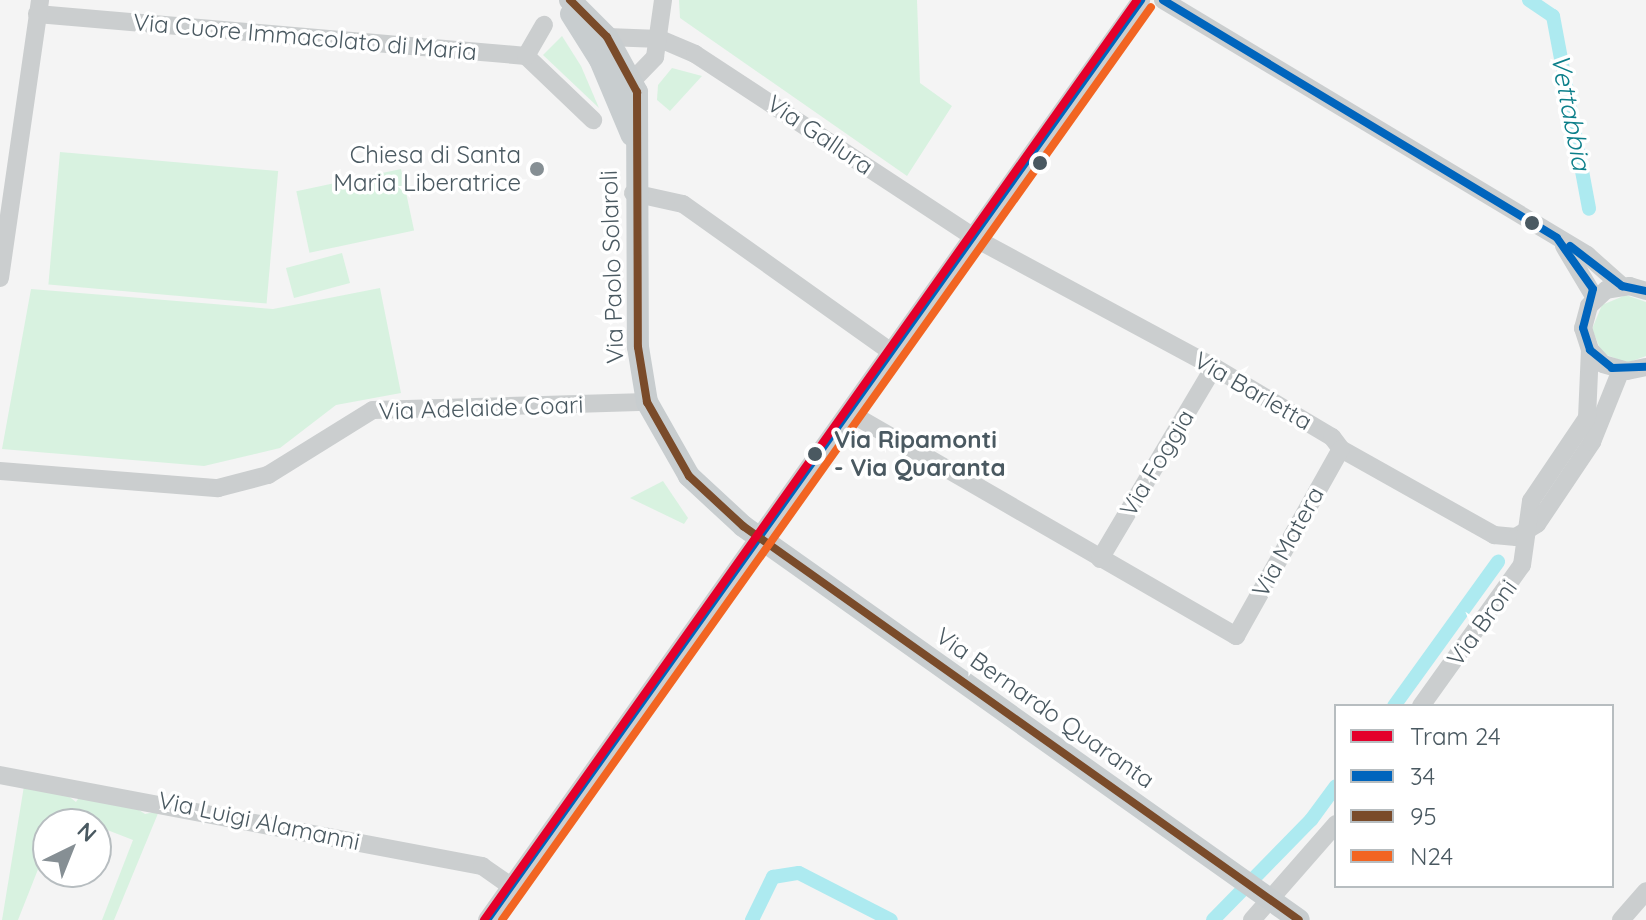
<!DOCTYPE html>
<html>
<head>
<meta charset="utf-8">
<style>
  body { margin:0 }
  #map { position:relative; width:1646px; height:920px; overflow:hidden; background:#f4f4f4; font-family:Quicksand,sans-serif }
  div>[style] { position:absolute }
  .green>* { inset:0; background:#d8f2e0; transform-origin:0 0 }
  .stream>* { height:4px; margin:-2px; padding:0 2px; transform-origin:2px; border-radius:2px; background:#adeaf0 }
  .canal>* { height:14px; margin:-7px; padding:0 7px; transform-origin:7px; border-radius:7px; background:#adeaf0 }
  .minor>* { height:18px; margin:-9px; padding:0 9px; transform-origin:9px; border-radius:9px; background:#cbcecf }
  .major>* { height:22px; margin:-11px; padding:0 11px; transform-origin:11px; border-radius:11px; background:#c8cdcf }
  .bus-1>* { height:8px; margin:-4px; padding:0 4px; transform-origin:4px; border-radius:4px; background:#0065bd }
  .bus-2>* { height:8px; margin:-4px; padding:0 4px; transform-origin:4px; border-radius:4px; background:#7a4b2a }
  .bus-3>* { height:8px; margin:-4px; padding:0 4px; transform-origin:4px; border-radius:4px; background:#f26522 }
  .tram-1>* { height:8px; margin:-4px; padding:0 4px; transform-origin:4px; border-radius:4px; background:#e4002b }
  .dots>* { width:22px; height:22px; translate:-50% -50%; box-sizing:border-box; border:4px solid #fff; border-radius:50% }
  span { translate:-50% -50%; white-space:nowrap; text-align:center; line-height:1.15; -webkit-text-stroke:7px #fff; paint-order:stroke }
  .street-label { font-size:24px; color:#4a5961 }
  .poi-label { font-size:24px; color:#4a5961 }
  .right { translate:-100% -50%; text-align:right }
  .stop-label { font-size:24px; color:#4a5961; font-weight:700 }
  .left { translate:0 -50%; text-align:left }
  .water-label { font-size:26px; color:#0c7f8a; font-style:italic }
  .legend { position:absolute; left:1334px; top:704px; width:280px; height:184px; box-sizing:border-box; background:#fff; border:2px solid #b7bdc0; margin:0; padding:10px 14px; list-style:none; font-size:24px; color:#4a5961 }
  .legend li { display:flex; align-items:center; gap:16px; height:40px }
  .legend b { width:40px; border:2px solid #b7bdc0 }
  .north { position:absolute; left:32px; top:808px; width:80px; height:80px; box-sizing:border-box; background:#fff; border:2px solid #b7bdc0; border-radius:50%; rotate:43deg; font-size:22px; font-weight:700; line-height:32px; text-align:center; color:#4a5961 }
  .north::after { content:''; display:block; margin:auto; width:28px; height:36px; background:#868f94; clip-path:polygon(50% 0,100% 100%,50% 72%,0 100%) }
</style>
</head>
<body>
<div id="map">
  <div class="green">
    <div style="clip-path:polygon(679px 0,917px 0,920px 83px,952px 106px,907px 176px,680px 18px)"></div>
    <div style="clip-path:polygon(562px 36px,581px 66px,599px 108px,543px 55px)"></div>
    <div style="clip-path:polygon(672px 68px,702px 76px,670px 111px,657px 100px,658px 85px)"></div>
    <div style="left:60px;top:152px;width:219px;height:133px;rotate:5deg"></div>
    <div style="left:401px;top:169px;width:63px;height:107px;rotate:78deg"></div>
    <div style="left:342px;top:253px;width:31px;height:58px;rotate:75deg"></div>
    <div style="clip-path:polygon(380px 288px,401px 393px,336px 405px,280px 448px,204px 466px,2px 449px,31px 289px,273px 309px)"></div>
    <div style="clip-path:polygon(1626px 295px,1646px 302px,1646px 356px,1627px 363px,1602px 353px,1592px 329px,1602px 305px)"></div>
    <div style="clip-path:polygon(663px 481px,688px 518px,684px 524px,630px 498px)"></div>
    <div style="clip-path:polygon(24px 786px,63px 792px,76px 802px,80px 796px,133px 806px,145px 814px,159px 811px,114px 920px,102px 920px,133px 840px,61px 812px,56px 824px,48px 824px,48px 844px,18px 920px,2px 920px)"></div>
  </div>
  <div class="stream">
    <div style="left:747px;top:920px;width:8px;rotate:-60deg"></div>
  </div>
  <div class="canal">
    <div style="left:1529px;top:0;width:29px;rotate:34deg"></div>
    <div style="left:1553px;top:16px;width:196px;rotate:79.4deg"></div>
    <div style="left:1394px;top:706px;width:178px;rotate:-54.2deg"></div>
    <div style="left:752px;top:920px;width:48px;rotate:-64deg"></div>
    <div style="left:773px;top:877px;width:26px;rotate:-9deg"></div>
    <div style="left:799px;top:873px;width:103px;rotate:27.1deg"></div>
    <div style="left:1213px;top:920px;width:140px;rotate:-45.6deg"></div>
    <div style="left:1311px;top:820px;width:42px;rotate:-53.7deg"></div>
  </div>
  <div class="minor">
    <div style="left:1163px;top:0;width:495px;rotate:31deg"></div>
    <div style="left:1587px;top:255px;width:47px;rotate:41.5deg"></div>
    <div style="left:37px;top:14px;width:491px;rotate:4.9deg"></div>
    <div style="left:607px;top:37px;width:53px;rotate:2.2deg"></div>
    <div style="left:660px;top:39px;width:38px;rotate:23deg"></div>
    <div style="left:695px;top:54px;width:339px;rotate:33.3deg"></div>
    <div style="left:978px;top:240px;width:268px;rotate:28.3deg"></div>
    <div style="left:1214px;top:367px;width:137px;rotate:30.7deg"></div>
    <div style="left:1332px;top:437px;width:15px;rotate:53deg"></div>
    <div style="left:1341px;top:449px;width:176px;rotate:29.3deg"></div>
    <div style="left:1494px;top:535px;width:22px;rotate:5deg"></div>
    <div style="left:1516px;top:537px;width:25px;rotate:-32deg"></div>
    <div style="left:1537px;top:524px;width:99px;rotate:-56.1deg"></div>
    <div style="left:1592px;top:442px;width:78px;rotate:-68.1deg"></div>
    <div style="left:526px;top:56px;width:93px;rotate:43.7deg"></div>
    <div style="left:526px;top:56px;width:36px;rotate:-60deg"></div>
    <div style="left:633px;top:80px;width:32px;rotate:-46deg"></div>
    <div style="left:655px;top:57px;width:58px;rotate:-82deg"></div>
    <div style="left:633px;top:193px;width:51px;rotate:12.4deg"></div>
    <div style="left:683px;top:204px;width:257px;rotate:35.4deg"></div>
    <div style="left:1564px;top:246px;width:61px;rotate:59.2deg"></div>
    <div style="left:0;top:278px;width:281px;rotate:-81.8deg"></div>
    <div style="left:1646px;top:291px;width:17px;rotate:-163deg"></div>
    <div style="left:1630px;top:286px;width:24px;rotate:171deg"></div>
    <div style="left:1606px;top:290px;width:23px;rotate:137deg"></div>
    <div style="left:1589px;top:306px;width:23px;rotate:105deg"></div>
    <div style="left:1583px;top:328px;width:23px;rotate:72deg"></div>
    <div style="left:1590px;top:350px;width:19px;rotate:47deg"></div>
    <div style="left:1603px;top:364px;width:25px;rotate:16deg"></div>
    <div style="left:1627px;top:371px;width:19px;rotate:-12deg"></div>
    <div style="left:850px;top:413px;width:446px;rotate:30deg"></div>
    <div style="left:1236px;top:636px;width:214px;rotate:-60.7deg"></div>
    <div style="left:0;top:471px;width:219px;rotate:4.5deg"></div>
    <div style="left:218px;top:488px;width:52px;rotate:-14.6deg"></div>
    <div style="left:268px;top:475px;width:123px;rotate:-31.8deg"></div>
    <div style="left:373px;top:410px;width:274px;rotate:-1.7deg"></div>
    <div style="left:1100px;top:559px;width:223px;rotate:-59.3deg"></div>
    <div style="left:1421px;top:706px;width:173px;rotate:-54.4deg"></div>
    <div style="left:1522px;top:565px;width:65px;rotate:-82deg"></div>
    <div style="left:1531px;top:501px;width:100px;rotate:-56deg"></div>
    <div style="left:1587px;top:418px;width:68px;rotate:-87.5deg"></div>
    <div style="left:0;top:775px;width:491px;rotate:10.7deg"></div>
    <div style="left:482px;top:866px;width:35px;rotate:35deg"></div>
    <div style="left:487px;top:920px;width:1129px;rotate:-54.59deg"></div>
    <div style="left:1252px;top:920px;width:128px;rotate:-48.8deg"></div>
    <div style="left:1621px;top:920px;width:38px;rotate:-49deg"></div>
  </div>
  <div class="major">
    <div style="left:570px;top:0;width:52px;rotate:45deg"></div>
    <div style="left:607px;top:37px;width:63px;rotate:61.4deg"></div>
    <div style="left:637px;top:92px;width:255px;rotate:89.8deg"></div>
    <div style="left:638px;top:347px;width:56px;rotate:80.7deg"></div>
    <div style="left:647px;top:402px;width:85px;rotate:60.4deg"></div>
    <div style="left:689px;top:476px;width:74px;rotate:42.8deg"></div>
    <div style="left:743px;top:526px;width:681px;rotate:35.32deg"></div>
    <div style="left:571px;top:14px;width:54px;rotate:57.8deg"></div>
    <div style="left:600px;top:60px;width:82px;rotate:67.2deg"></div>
  </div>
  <div class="bus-1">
    <div style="left:1163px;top:0;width:460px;rotate:31.1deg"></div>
    <div style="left:1557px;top:238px;width:62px;rotate:54.8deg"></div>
    <div style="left:1593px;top:289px;width:40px;rotate:104.4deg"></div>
    <div style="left:1583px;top:328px;width:23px;rotate:72deg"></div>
    <div style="left:1590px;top:350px;width:28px;rotate:39deg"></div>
    <div style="left:1612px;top:368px;width:34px;rotate:-2deg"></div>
    <div style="left:1570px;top:246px;width:66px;rotate:37.6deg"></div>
    <div style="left:1622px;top:286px;width:25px;rotate:12deg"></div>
    <div style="left:487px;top:920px;width:1129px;rotate:-54.59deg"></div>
  </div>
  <div class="bus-2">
    <div style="left:570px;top:0;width:52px;rotate:45deg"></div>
    <div style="left:607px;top:37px;width:63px;rotate:61.4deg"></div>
    <div style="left:637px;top:92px;width:255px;rotate:89.8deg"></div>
    <div style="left:638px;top:347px;width:56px;rotate:80.7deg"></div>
    <div style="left:647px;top:402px;width:85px;rotate:60.4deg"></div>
    <div style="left:689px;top:476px;width:74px;rotate:42.8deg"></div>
    <div style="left:743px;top:526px;width:681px;rotate:35.32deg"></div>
  </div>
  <div class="bus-3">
    <div style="left:502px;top:920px;width:1120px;rotate:-54.59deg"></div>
  </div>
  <div class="tram-1">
    <div style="left:484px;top:920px;width:1128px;rotate:-54.63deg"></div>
  </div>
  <div class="dots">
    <div style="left:1040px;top:163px;background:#4a5961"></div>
    <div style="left:537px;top:169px;background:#868f94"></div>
    <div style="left:1532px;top:223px;background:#4a5961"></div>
    <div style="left:815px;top:454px;background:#4a5961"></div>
  </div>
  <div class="street-label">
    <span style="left:305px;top:37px;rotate:5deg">Via Cuore Immacolato di Maria</span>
    <span style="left:820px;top:135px;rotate:34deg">Via Gallura</span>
    <span style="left:612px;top:267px;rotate:-92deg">Via Paolo Solaroli</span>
    <span style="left:1253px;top:391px;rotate:30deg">Via Barletta</span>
    <span style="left:481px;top:408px;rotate:-2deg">Via Adelaide Coari</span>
    <span style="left:1157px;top:463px;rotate:-59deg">Via Foggia</span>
    <span style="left:1288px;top:542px;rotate:-61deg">Via Matera</span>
    <span style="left:1482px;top:623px;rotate:-54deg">Via Broni</span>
    <span style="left:1045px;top:708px;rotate:35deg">Via Bernardo Quaranta</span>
    <span style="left:259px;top:821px;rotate:12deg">Via Luigi Alamanni</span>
  </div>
  <div class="poi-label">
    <span class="right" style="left:521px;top:169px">Chiesa di Santa<br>Maria Liberatrice</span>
  </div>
  <div class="stop-label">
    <span class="left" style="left:834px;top:454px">Via Ripamonti<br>- Via Quaranta</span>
  </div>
  <div class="water-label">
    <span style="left:1571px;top:112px;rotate:79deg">Vettabbia</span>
  </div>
  <ul class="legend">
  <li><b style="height:10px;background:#e4002b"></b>Tram 24</li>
  <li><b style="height:10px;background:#0065bd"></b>34</li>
  <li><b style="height:10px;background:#7a4b2a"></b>95</li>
  <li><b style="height:10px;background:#f26522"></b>N24</li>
  </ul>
  <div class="north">N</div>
</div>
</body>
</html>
